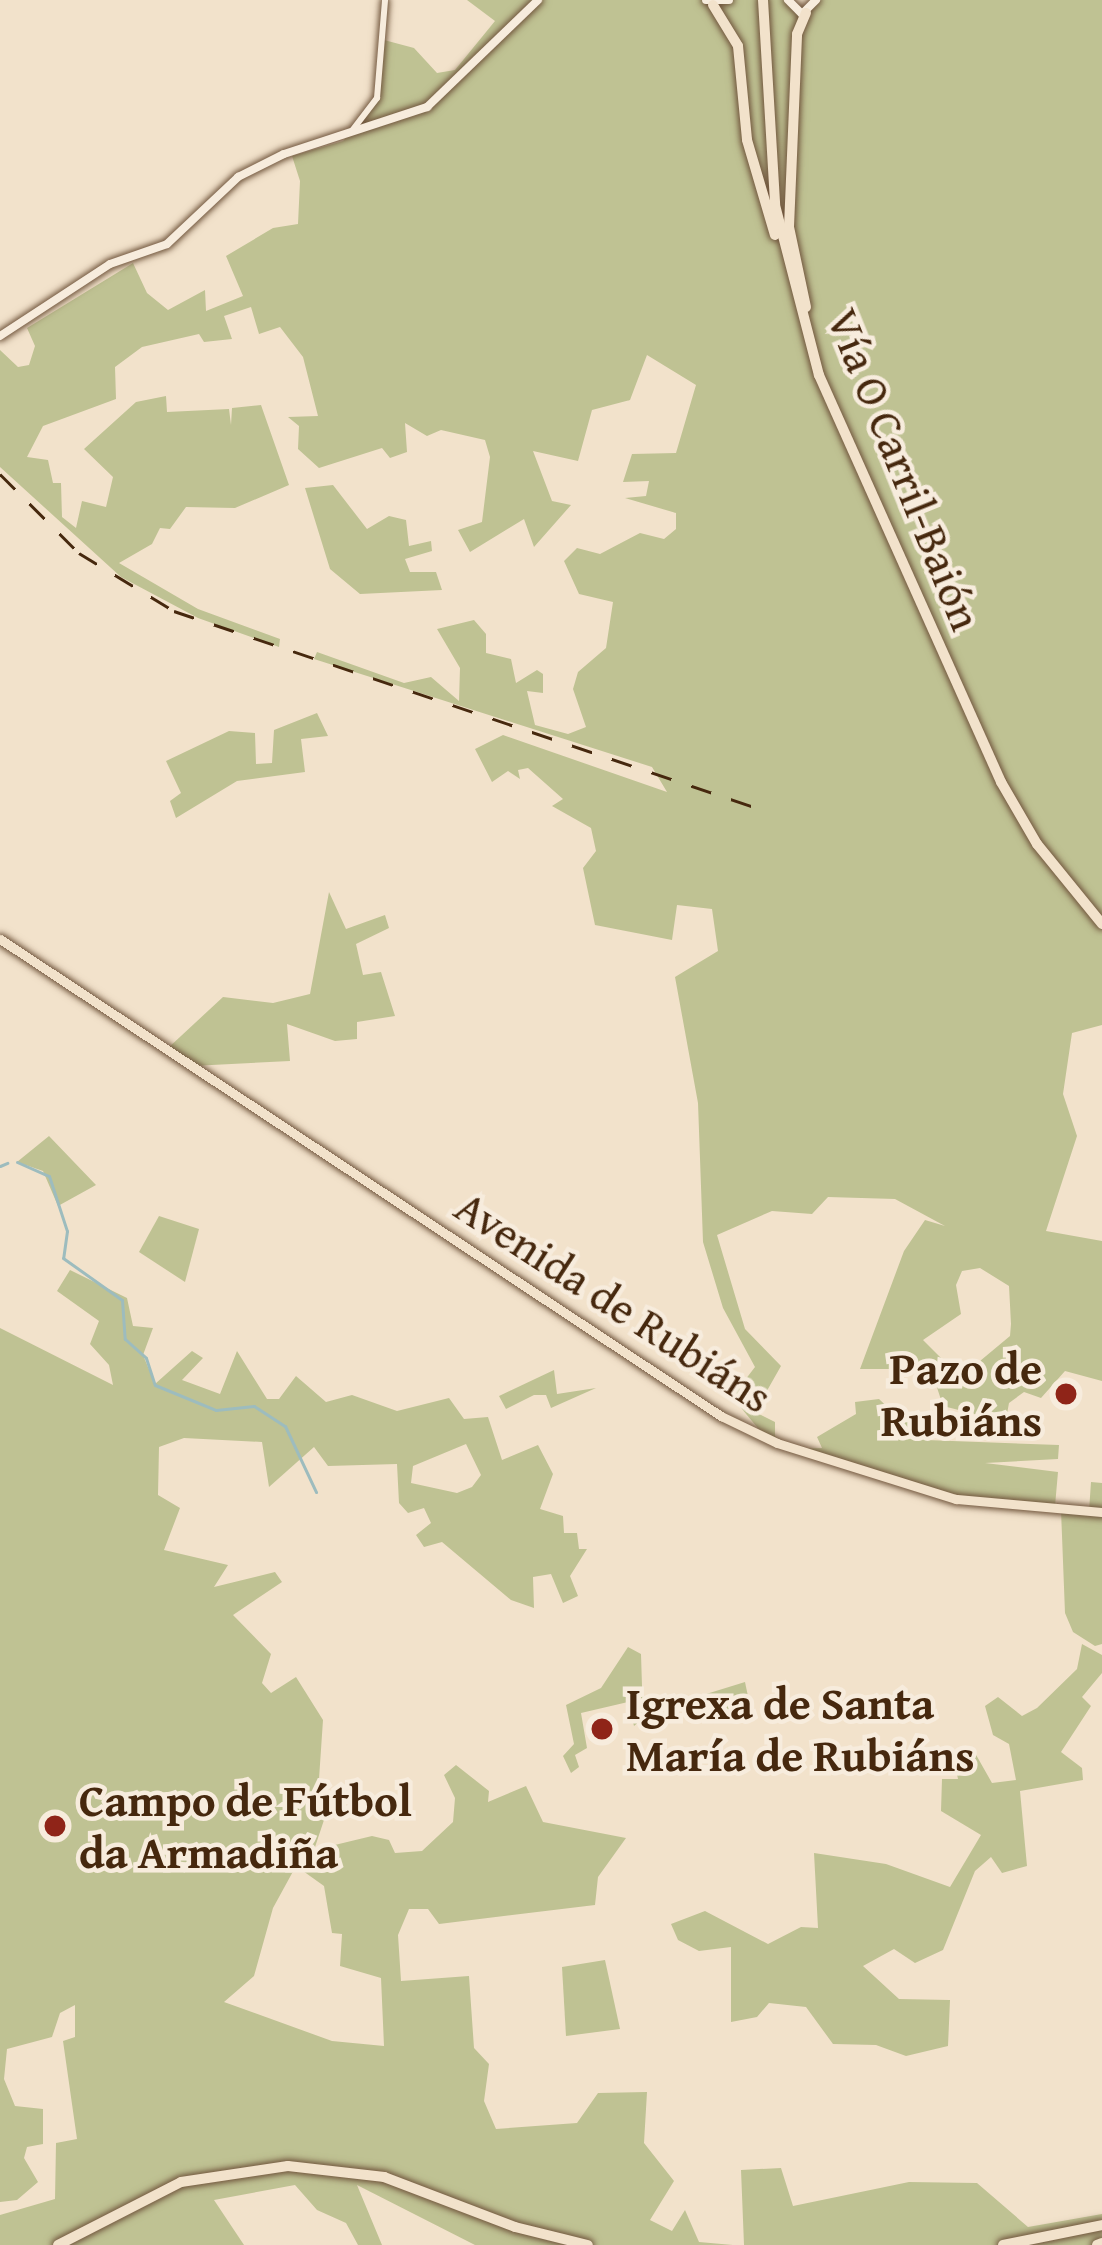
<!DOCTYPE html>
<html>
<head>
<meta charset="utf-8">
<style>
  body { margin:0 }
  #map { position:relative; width:1102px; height:2245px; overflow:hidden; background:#f2e2cb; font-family:"Gentium Book Plus",serif }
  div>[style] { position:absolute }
  .green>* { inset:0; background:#bfc293 }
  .stream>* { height:3px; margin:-1.5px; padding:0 1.5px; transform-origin:1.5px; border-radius:1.5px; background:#9dbcbe }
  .roads { filter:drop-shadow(0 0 3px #71563d) drop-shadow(0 0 3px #71563d) }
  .tertiary>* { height:6px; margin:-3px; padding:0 3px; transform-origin:3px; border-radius:3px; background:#f7ecdd }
  .secondary>* { height:8px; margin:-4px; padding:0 4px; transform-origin:4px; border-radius:4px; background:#f7ecdd }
  .primary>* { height:9px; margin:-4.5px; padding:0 4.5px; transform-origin:4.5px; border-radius:4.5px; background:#f2e2cb }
  .trunk>* { height:10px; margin:-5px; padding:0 5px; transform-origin:5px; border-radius:5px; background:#f2e2cb }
  .rail>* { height:3px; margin-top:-1.5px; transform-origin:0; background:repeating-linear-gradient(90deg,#46280e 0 21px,transparent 0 42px) }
  .dots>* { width:33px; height:33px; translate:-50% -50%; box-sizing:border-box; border:6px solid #f7ecdd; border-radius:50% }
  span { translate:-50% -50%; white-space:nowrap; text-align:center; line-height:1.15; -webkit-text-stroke:9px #f7ecdd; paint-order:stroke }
  .street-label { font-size:45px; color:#46280e }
  .poi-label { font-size:45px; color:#46280e; font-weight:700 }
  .right { translate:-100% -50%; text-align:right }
  .left { translate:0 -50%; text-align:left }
</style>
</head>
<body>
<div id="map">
  <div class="green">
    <div style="clip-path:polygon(evenodd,467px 0,791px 0,803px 9px,811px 0,1102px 0,1102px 1025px,1072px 1033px,1063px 1094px,1077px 1136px,1046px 1231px,1102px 1241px,1102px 1381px,1065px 1371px,1041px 1398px,1024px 1392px,1009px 1403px,1004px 1430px,990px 1418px,943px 1406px,931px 1369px,860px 1369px,904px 1251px,925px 1220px,945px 1226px,895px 1199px,828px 1197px,812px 1214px,772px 1211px,717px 1235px,745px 1329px,781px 1366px,755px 1412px,775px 1422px,775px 1436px,787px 1446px,766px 1438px,732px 1397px,755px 1367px,723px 1308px,703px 1242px,698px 1103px,675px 977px,718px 951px,712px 909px,677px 905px,672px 940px,595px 925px,583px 868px,596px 851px,591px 828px,552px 806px,563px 799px,528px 768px,518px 770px,520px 779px,508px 771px,492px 782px,475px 749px,503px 735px,667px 792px,652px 767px,314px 659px,317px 652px,404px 683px,431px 677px,459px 701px,460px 668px,437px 629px,474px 620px,486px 634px,486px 653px,511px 659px,516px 683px,537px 670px,543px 674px,543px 693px,527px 691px,535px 725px,568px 734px,586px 727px,573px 689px,578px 672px,606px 648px,613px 602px,579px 594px,564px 561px,577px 548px,600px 554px,640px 533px,664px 539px,676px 529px,676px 513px,625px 498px,646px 496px,649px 481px,623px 482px,632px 454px,676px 453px,696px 385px,647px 355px,630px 400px,592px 410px,578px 461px,533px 451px,552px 501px,571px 505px,534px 547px,524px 519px,470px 552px,458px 530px,482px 522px,490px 457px,485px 440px,441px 430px,427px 436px,405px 423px,407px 452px,390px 458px,382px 448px,319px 468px,298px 449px,299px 426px,288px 417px,318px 416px,303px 357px,280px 327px,259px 334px,251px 307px,224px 316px,232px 339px,204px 342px,199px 334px,142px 347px,115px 367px,116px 399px,43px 426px,27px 457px,48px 460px,53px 483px,61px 483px,62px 517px,76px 528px,82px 501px,106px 507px,113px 477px,84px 449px,136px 402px,166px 396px,167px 412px,229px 409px,231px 425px,232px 408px,261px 405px,289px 485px,235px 508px,186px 507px,170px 529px,160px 528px,152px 544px,119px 563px,198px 609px,280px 639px,279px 647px,198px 618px,121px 577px,0 467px,0 350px,18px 367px,29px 365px,35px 346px,27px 328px,133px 263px,147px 293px,168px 310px,205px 290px,206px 311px,243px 296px,226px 256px,273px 228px,298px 224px,300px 181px,292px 156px,343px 141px,373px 107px,384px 40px,414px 48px,437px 73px,455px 70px,495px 21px,467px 0,980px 1268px,1009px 1286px,1011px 1324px,1010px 1336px,974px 1366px,978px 1381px,961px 1378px,923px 1340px,961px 1314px,956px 1285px,962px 1271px,980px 1268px)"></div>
    <div style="clip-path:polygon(333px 485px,367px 529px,389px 516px,406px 520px,409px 546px,431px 541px,432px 551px,405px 559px,410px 572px,436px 572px,442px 590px,360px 594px,330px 569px,305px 488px)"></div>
    <div style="clip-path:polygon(317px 713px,328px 736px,301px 739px,305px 772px,237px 781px,176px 818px,170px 801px,181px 793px,166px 761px,229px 731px,255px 733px,256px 764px,272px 763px,274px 730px)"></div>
    <div style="clip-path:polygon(329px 892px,346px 929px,385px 915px,389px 928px,356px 944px,363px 975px,381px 972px,395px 1016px,357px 1022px,357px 1039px,335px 1041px,287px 1024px,290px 1061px,192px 1066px,167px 1049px,223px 997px,273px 1003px,310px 994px)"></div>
    <div style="clip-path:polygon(49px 1136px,96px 1185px,58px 1206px,43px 1171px,17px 1162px)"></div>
    <div style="clip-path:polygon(159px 1216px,199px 1229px,185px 1282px,139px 1252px)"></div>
    <div style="clip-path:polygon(evenodd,70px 1270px,127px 1298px,133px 1326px,153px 1328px,143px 1355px,155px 1384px,192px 1351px,203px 1358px,182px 1380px,220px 1394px,237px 1351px,267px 1399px,279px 1399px,296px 1376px,326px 1402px,352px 1395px,397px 1411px,449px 1398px,464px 1419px,488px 1417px,502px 1460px,538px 1445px,553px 1474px,540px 1509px,563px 1516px,564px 1533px,577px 1533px,579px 1549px,587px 1549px,570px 1576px,578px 1596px,563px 1603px,551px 1574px,533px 1577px,534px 1608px,511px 1600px,442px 1542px,424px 1547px,416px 1535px,431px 1523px,424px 1508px,408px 1513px,399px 1503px,397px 1464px,328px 1466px,314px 1447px,269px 1487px,262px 1442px,184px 1438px,159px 1447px,158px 1495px,180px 1508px,164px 1550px,228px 1565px,214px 1587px,275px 1572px,282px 1582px,233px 1615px,271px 1654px,262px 1683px,271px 1693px,296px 1677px,323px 1720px,319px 1779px,331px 1799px,314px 1850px,372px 1836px,389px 1840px,395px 1853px,422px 1851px,453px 1822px,455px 1798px,444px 1775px,456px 1765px,489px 1791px,488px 1802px,526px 1786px,543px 1822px,626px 1838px,598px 1877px,595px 1905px,439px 1924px,428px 1909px,409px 1909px,398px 1935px,401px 1981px,469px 1976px,474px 2048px,489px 2064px,484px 2101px,496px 2129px,577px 2123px,598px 2093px,647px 2092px,644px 2143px,674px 2181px,650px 2220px,672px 2231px,685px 2210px,699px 2242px,733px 2245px,475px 2245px,357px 2185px,382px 2245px,358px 2245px,346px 2223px,317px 2210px,295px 2185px,214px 2200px,244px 2245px,0 2245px,0 2215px,55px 2199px,56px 2143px,77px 2139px,63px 2041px,75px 2037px,75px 2005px,60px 2013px,52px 2037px,7px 2049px,4px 2079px,15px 2106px,43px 2109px,43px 2144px,27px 2147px,24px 2158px,38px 2182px,17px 2200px,0 2202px,0 1328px,113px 1385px,109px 1365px,90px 1344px,99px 1321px,57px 1291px,70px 1270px,466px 1444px,481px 1475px,472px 1487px,457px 1493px,411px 1483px,413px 1466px,466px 1444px,70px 1270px,296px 1866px,324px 1886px,332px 1933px,342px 1934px,340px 1966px,381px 1978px,384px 2046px,332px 2041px,224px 2002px,254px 1976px,273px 1908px,296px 1866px)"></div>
    <div style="clip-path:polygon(554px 1370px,557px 1394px,596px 1388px,551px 1408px,546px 1395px,534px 1395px,506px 1409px,499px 1396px)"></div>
    <div style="clip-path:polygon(879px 1399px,897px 1416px,924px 1414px,926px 1440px,1059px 1445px,1058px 1459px,985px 1463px,1058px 1472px,1055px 1506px,992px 1505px,796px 1449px,822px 1448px,817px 1437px,856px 1414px,855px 1402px)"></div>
    <div style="clip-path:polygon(1091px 1482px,1102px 1483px,1102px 1644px,1095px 1646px,1073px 1632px,1065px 1613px,1061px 1510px,1089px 1511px)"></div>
    <div style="clip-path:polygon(1082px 1644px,1102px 1655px,1102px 1673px,1082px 1697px,1091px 1706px,1061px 1752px,1082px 1768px,1083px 1780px,1020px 1791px,1027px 1866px,1002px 1873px,991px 1857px,975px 1871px,943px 1950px,915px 1963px,894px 1949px,863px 1966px,899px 1999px,950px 2000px,948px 2046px,906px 2056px,876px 2045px,833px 2044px,806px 2007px,769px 2003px,757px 2017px,731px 2022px,731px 1947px,699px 1951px,678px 1940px,671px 1924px,705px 1911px,768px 1944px,801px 1927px,818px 1928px,814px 1853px,886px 1864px,950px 1887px,981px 1835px,941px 1811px,942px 1779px,958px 1779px,953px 1755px,975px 1753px,992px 1783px,1016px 1780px,1009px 1744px,993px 1735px,985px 1706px,998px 1697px,1022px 1716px,1037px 1708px,1077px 1669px)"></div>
    <div style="clip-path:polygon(628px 1647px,641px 1654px,643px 1718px,634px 1726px,628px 1702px,581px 1713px,587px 1748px,575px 1755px,579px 1767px,571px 1773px,563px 1756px,574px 1744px,566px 1705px,601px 1688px)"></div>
    <div style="clip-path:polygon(745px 1682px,750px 1706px,707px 1720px,703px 1695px)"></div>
    <div style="clip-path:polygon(605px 1960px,620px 2029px,566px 2036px,562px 1967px)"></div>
    <div style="clip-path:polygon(781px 2168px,793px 2206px,909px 2182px,977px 2183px,1028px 2227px,1102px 2214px,1102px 2245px,744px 2245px,741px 2170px)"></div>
  </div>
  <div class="stream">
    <div style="left:17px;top:1162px;width:35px;rotate:24deg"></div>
    <div style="left:49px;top:1176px;width:58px;rotate:71.9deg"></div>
    <div style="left:67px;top:1231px;width:27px;rotate:98deg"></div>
    <div style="left:63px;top:1258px;width:72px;rotate:35.4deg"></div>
    <div style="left:122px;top:1300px;width:39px;rotate:86deg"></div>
    <div style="left:125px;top:1339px;width:28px;rotate:42deg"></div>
    <div style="left:146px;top:1358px;width:28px;rotate:72deg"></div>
    <div style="left:155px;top:1385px;width:66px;rotate:22.3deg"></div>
    <div style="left:216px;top:1410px;width:38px;rotate:-6deg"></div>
    <div style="left:254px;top:1406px;width:37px;rotate:33deg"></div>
    <div style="left:285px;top:1426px;width:73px;rotate:64.8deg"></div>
    <div style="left:0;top:1166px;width:8px;rotate:-23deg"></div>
  </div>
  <div class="roads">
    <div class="tertiary">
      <div style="left:351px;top:132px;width:43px;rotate:-52.6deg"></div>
      <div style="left:377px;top:98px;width:98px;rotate:-85.3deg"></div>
    </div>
    <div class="secondary">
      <div style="left:706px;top:0;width:23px"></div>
      <div style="left:788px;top:0;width:20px;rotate:45deg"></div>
      <div style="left:802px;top:14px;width:20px;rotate:-45deg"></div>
      <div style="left:0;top:336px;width:131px;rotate:-33.2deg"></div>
      <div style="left:110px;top:264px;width:60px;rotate:-19.3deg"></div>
      <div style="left:167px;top:244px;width:98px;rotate:-43.3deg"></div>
      <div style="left:238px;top:177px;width:51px;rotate:-26.6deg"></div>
      <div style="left:284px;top:154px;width:151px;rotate:-18.2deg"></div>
      <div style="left:427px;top:107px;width:154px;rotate:-43.9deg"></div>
    </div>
    <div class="primary">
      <div style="left:0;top:939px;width:865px;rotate:33.49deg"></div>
      <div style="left:721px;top:1416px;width:62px;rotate:25.7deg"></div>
      <div style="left:777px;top:1443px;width:188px;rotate:17.4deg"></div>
      <div style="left:956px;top:1499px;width:147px;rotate:5.1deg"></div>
    </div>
    <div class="trunk">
      <div style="left:763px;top:0;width:205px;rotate:86.6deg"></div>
      <div style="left:775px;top:205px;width:176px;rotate:75.5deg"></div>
      <div style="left:819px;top:375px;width:446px;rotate:65.9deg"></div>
      <div style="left:1001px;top:782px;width:72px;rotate:59.9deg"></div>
      <div style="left:1037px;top:844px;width:103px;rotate:50.9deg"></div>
      <div style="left:713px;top:5px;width:48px;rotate:58.6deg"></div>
      <div style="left:738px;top:46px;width:94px;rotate:84.5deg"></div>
      <div style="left:747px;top:140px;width:99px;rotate:73.6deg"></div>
      <div style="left:806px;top:307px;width:82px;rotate:-102deg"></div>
      <div style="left:789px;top:227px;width:193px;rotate:-87.6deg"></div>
      <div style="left:797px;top:34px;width:23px;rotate:-67deg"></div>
      <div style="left:58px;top:2245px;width:138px;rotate:-27.1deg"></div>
      <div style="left:181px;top:2182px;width:108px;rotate:-8.5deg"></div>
      <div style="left:288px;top:2166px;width:97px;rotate:6.5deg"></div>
      <div style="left:384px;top:2177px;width:140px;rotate:20.9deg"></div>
      <div style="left:515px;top:2227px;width:75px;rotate:13.9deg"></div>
      <div style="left:1003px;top:2245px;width:101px;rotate:-11.4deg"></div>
      <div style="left:1097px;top:2245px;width:5px;rotate:-22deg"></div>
    </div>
  </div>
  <div class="rail">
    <div style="left:0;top:474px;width:112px;rotate:45deg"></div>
    <div style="left:79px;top:553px;width:111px;rotate:31.4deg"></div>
    <div style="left:174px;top:611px;width:612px;rotate:18.67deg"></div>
  </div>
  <div class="dots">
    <div style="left:1066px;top:1394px;background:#8f2418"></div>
    <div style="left:602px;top:1729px;background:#8f2418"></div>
    <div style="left:55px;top:1826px;background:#8f2418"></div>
  </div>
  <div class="street-label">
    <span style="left:905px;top:469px;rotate:68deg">Vía O Carril-Baión</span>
    <span style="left:614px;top:1301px;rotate:33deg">Avenida de Rubiáns</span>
  </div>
  <div class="poi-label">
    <span class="right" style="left:1042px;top:1394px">Pazo de<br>Rubiáns</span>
    <span class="left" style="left:626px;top:1729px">Igrexa de Santa<br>María de Rubiáns</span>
    <span class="left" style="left:79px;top:1826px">Campo de Fútbol<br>da Armadiña</span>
  </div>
</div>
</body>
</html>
